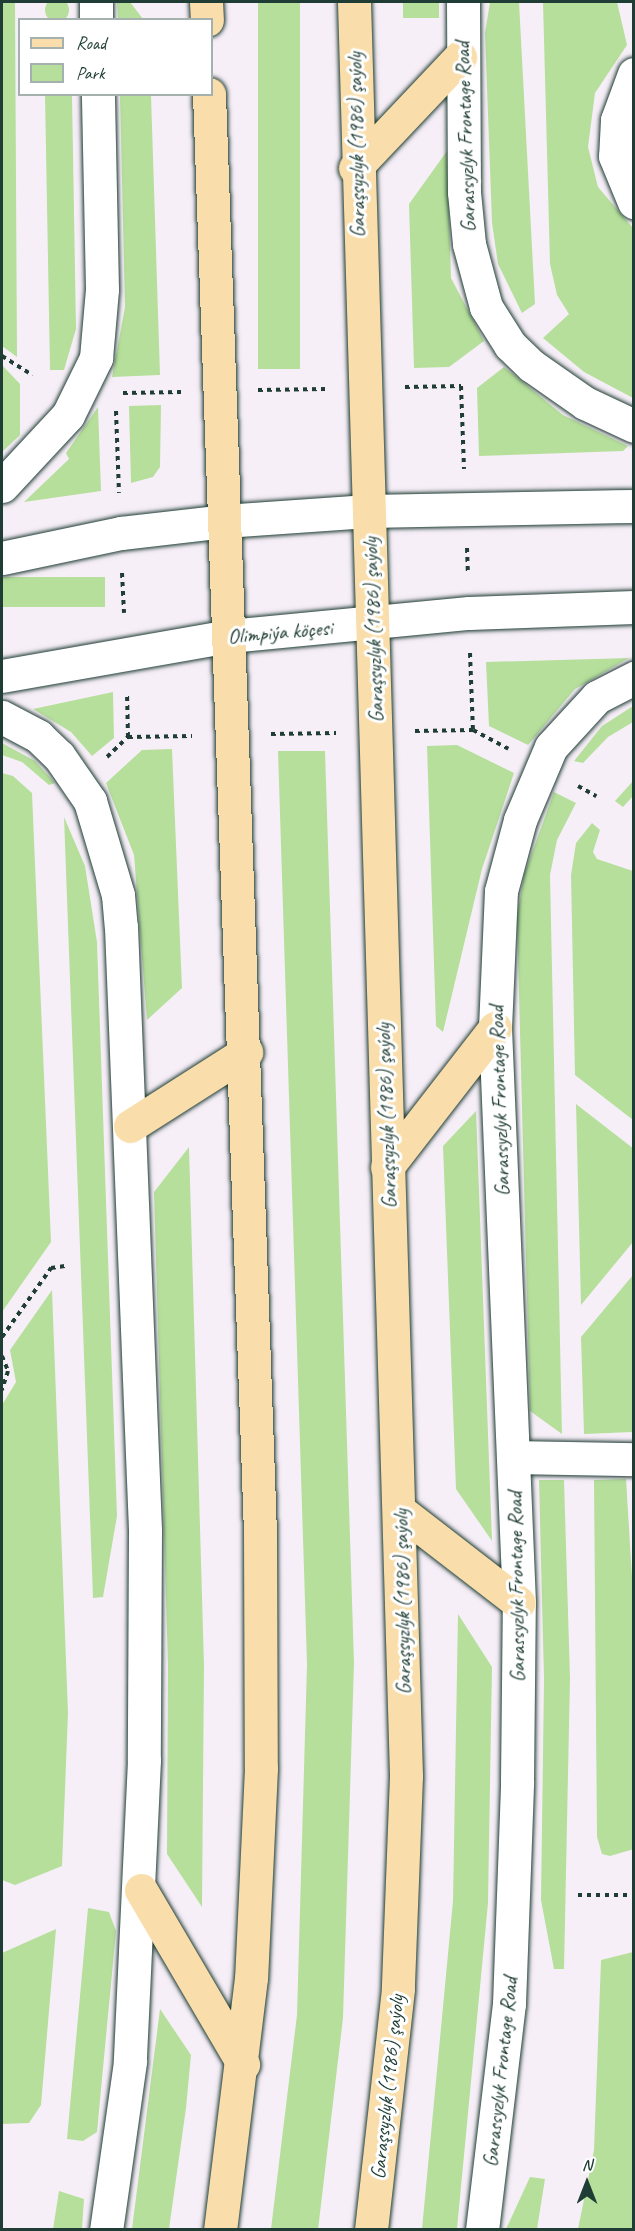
<!DOCTYPE html>
<html>
<head>
<meta charset="utf-8">
<style>
  body { margin:0 }
  #map { position:relative; width:635px; height:2231px; overflow:hidden; background:#f7eff8; font-family:Caveat,sans-serif }
  div>[style] { position:absolute }
  .green>* { inset:0; background:#b6df9c; transform-origin:0 0 }
  .round { border-radius:50% }
  .path>* { height:4px; margin-top:-2px; transform-origin:0; background:repeating-linear-gradient(90deg,#1f3d34 0 4.5px,transparent 0 9px) }
  .roads { filter:drop-shadow(0 0 2px #1f3d34) drop-shadow(0 0 2px #1f3d34) }
  .minor>* { height:33px; margin:-16.5px; padding:0 16.5px; transform-origin:16.5px; border-radius:16.5px; background:#fff }
  .major>* { height:33px; margin:-16.5px; padding:0 16.5px; transform-origin:16.5px; border-radius:16.5px; background:#f9deab }
  span { translate:-50% -50%; white-space:nowrap; text-align:center; line-height:1.15; -webkit-text-stroke:6px #fff; paint-order:stroke }
  .street-label { font-size:21px; color:#1f3d34 }
  .frame { position:absolute; inset:0; border:3px solid #1f3d34; pointer-events:none }
  .legend { position:absolute; left:18px; top:18px; width:195px; height:78px; box-sizing:border-box; background:#fff; border:2px solid #a5b1ae; margin:0; padding:8px 10px; list-style:none; font-size:18px; color:#1f3d34 }
  .legend li { display:flex; align-items:center; gap:12px; height:30px }
  .legend b { width:30px; border:2px solid #a5b1ae }
  .north { position:absolute; left:557px; top:2153px; width:60px; height:60px; -webkit-text-stroke:4px #fff; paint-order:stroke; rotate:0deg; font-size:16px; font-weight:700; line-height:24px; text-align:center; color:#1f3d34 }
  .north::after { content:''; display:block; margin:auto; width:21px; height:27px; background:#1f3d34; clip-path:polygon(50% 0,100% 100%,50% 72%,0 100%) }
</style>
</head>
<body>
<div id="map">
  <div class="green">
    <div class="round" style="left:45px;top:-2px;width:24px;height:24px"></div>
    <div style="clip-path:polygon(2px 2px,15px 2px,17px 357px,2px 346px)"></div>
    <div style="clip-path:polygon(117px 2px,130px 2px,143px 19px,118px 19px)"></div>
    <div style="left:258px;top:2px;width:42px;height:367px"></div>
    <div style="left:403px;top:2px;width:36px;height:16px"></div>
    <div style="clip-path:polygon(490px 2px,519px 2px,535px 304px,522px 313px,498px 264px,492px 223px,485px 33px)"></div>
    <div style="clip-path:polygon(543px 2px,617px 2px,627px 45px,595px 93px,588px 147px,598px 187px,633px 228px,633px 398px,584px 372px,543px 338px,569px 314px,557px 295px,550px 264px)"></div>
    <div style="clip-path:polygon(45px 95px,72px 95px,76px 329px,64px 370px,50px 370px)"></div>
    <div style="clip-path:polygon(120px 95px,151px 95px,160px 375px,112px 377px,125px 307px)"></div>
    <div style="clip-path:polygon(447px 151px,451px 278px,484px 341px,449px 367px,414px 368px,409px 204px)"></div>
    <div style="clip-path:polygon(2px 365px,20px 384px,20px 435px,2px 452px)"></div>
    <div style="clip-path:polygon(504px 367px,563px 415px,628px 446px,623px 451px,479px 456px,477px 388px)"></div>
    <div style="clip-path:polygon(161px 405px,160px 467px,153px 477px,131px 483px,129px 406px)"></div>
    <div style="clip-path:polygon(98px 407px,101px 491px,24px 502px,69px 459px,66px 453px)"></div>
    <div style="left:105px;top:577px;width:30px;height:105px;rotate:90deg"></div>
    <div style="clip-path:polygon(629px 658px,575px 689px,528px 745px,489px 726px,486px 662px)"></div>
    <div style="clip-path:polygon(113px 692px,114px 738px,92px 756px,71px 732px,33px 709px)"></div>
    <div style="clip-path:polygon(633px 706px,633px 722px,608px 737px,583px 763px,574px 761px,602px 726px)"></div>
    <div style="clip-path:polygon(2px 743px,35px 761px,55px 783px,49px 785px,22px 762px,2px 755px)"></div>
    <div style="clip-path:polygon(457px 745px,514px 773px,482px 869px,443px 1032px,436px 1026px,427px 746px)"></div>
    <div style="clip-path:polygon(172px 749px,182px 988px,147px 1020px,134px 855px,106px 783px,142px 750px)"></div>
    <div style="clip-path:polygon(278px 751px,325px 751px,354px 1663px,343px 2018px,318px 2230px,271px 2229px,297px 2015px,307px 1664px)"></div>
    <div style="clip-path:polygon(2px 773px,13px 776px,32px 793px,51px 1242px,2px 1312px)"></div>
    <div style="clip-path:polygon(633px 781px,633px 796px,623px 807px,615px 801px)"></div>
    <div style="clip-path:polygon(554px 792px,576px 803px,557px 840px,550px 875px,562px 1434px,530px 1411px,517px 918px,524px 875px)"></div>
    <div style="clip-path:polygon(64px 817px,85px 866px,97px 942px,117px 1516px,103px 1597px,93px 1598px)"></div>
    <div style="clip-path:polygon(592px 823px,600px 830px,593px 852px,597px 859px,633px 871px,633px 1120px,575px 1075px,571px 875px,576px 843px)"></div>
    <div style="clip-path:polygon(576px 1104px,634px 1149px,633px 1242px,581px 1305px)"></div>
    <div style="clip-path:polygon(476px 1111px,492px 1541px,456px 1489px,443px 1146px)"></div>
    <div style="clip-path:polygon(189px 1147px,204px 1665px,202px 1907px,167px 1854px,168px 1666px,154px 1192px)"></div>
    <div style="clip-path:polygon(633px 1275px,633px 1432px,584px 1434px,581px 1337px)"></div>
    <div style="clip-path:polygon(52px 1290px,68px 1713px,62px 1866px,15px 1885px,2px 1880px,2px 1405px,16px 1382px,10px 1350px)"></div>
    <div style="clip-path:polygon(626px 1479px,634px 1610px,634px 1849px,610px 1856px,602px 1854px,597px 1837px,594px 1480px)"></div>
    <div style="clip-path:polygon(539px 1480px,564px 1480px,570px 1678px,564px 1969px,554px 1969px,541px 1900px,544px 1678px)"></div>
    <div style="clip-path:polygon(458px 1614px,492px 1667px,488px 1903px,457px 2229px,422px 2229px,453px 1901px)"></div>
    <div style="clip-path:polygon(88px 1908px,109px 1912px,116px 1931px,97px 2132px,83px 2141px,67px 2139px)"></div>
    <div style="clip-path:polygon(56px 1929px,41px 2105px,29px 2123px,2px 2124px,2px 1953px)"></div>
    <div style="clip-path:polygon(633px 1952px,633px 2229px,578px 2229px,594px 2150px,601px 1960px)"></div>
    <div style="clip-path:polygon(160px 2009px,191px 2055px,186px 2108px,169px 2229px,132px 2229px)"></div>
    <div style="clip-path:polygon(530px 2177px,545px 2179px,537px 2229px,506px 2229px)"></div>
    <div style="clip-path:polygon(59px 2191px,84px 2199px,82px 2229px,53px 2229px)"></div>
  </div>
  <div class="path">
    <div style="left:2px;top:356px;width:36px;rotate:32deg"></div>
    <div style="left:405px;top:387px;width:56px;rotate:-1deg"></div>
    <div style="left:461px;top:386px;width:83px;rotate:87.9deg"></div>
    <div style="left:258px;top:390px;width:67px;rotate:-0.9deg"></div>
    <div style="left:123px;top:393px;width:58px;rotate:-1deg"></div>
    <div style="left:116px;top:411px;width:82px;rotate:87.9deg"></div>
    <div style="left:467px;top:548px;width:26px;rotate:88deg"></div>
    <div style="left:122px;top:573px;width:40px;rotate:87.1deg"></div>
    <div style="left:470px;top:653px;width:77px;rotate:87.8deg"></div>
    <div style="left:415px;top:731px;width:58px;rotate:-1deg"></div>
    <div style="left:473px;top:730px;width:40px;rotate:28deg"></div>
    <div style="left:271px;top:734px;width:65px;rotate:-0.9deg"></div>
    <div style="left:128px;top:737px;width:64px;rotate:-0.9deg"></div>
    <div style="left:107px;top:757px;width:29px;rotate:-44deg"></div>
    <div style="left:128px;top:737px;width:44px;rotate:-91.3deg"></div>
    <div style="left:578px;top:786px;width:21px;rotate:29deg"></div>
    <div style="left:2px;top:1337px;width:85px;rotate:-54.6deg"></div>
    <div style="left:51px;top:1268px;width:14px;rotate:-8deg"></div>
    <div style="left:2px;top:1356px;width:16px;rotate:68deg"></div>
    <div style="left:8px;top:1371px;width:20px;rotate:108deg"></div>
    <div style="left:578px;top:1895px;width:56px"></div>
  </div>
  <div class="roads">
    <div class="minor">
      <div style="left:96px;top:2px;width:18px;rotate:90deg"></div>
      <div style="left:463px;top:2px;width:190px;rotate:89.7deg"></div>
      <div style="left:464px;top:192px;width:52px;rotate:84.5deg"></div>
      <div style="left:469px;top:244px;width:65px;rotate:74.9deg"></div>
      <div style="left:486px;top:307px;width:45px;rotate:57.7deg"></div>
      <div style="left:510px;top:345px;width:30px;rotate:44deg"></div>
      <div style="left:532px;top:366px;width:65px;rotate:34.9deg"></div>
      <div style="left:585px;top:403px;width:54px;rotate:25.1deg"></div>
      <div style="left:634px;top:74px;width:49px;rotate:110.3deg"></div>
      <div style="left:617px;top:120px;width:36px;rotate:93deg"></div>
      <div style="left:615px;top:156px;width:50px;rotate:67.6deg"></div>
      <div style="left:2px;top:486px;width:97px;rotate:-47.1deg"></div>
      <div style="left:68px;top:415px;width:64px;rotate:-63.8deg"></div>
      <div style="left:96px;top:358px;width:69px;rotate:-85deg"></div>
      <div style="left:102px;top:289px;width:195px;rotate:-91.2deg"></div>
      <div style="left:2px;top:558px;width:122px;rotate:-11.9deg"></div>
      <div style="left:121px;top:533px;width:104px;rotate:-6.6deg"></div>
      <div style="left:224px;top:521px;width:144px;rotate:-4deg"></div>
      <div style="left:368px;top:511px;width:266px;rotate:-1.1deg"></div>
      <div style="left:2px;top:676px;width:230px;rotate:-10deg"></div>
      <div style="left:229px;top:636px;width:241px;rotate:-5.5deg"></div>
      <div style="left:469px;top:613px;width:165px;rotate:-2.1deg"></div>
      <div style="left:2px;top:717px;width:41px;rotate:27.8deg"></div>
      <div style="left:38px;top:736px;width:29px;rotate:44deg"></div>
      <div style="left:59px;top:756px;width:55px;rotate:55.4deg"></div>
      <div style="left:90px;top:801px;width:98px;rotate:73.4deg"></div>
      <div style="left:118px;top:895px;width:32px;rotate:85deg"></div>
      <div style="left:121px;top:927px;width:604px;rotate:87.72deg"></div>
      <div style="left:145px;top:1531px;width:229px;rotate:90.3deg"></div>
      <div style="left:144px;top:1760px;width:302px;rotate:92.7deg"></div>
      <div style="left:130px;top:2062px;width:170px;rotate:98.1deg"></div>
      <div style="left:514px;top:1457px;width:120px;rotate:1deg"></div>
      <div style="left:482px;top:2230px;width:228px;rotate:-83.2deg"></div>
      <div style="left:509px;top:2004px;width:223px;rotate:-87.9deg"></div>
      <div style="left:517px;top:1781px;width:178px;rotate:-89.4deg"></div>
      <div style="left:519px;top:1603px;width:576px;rotate:-92.39deg"></div>
      <div style="left:495px;top:1028px;width:137px;rotate:-87.5deg"></div>
      <div style="left:501px;top:891px;width:73px;rotate:-75deg"></div>
      <div style="left:520px;top:820px;width:79px;rotate:-67deg"></div>
      <div style="left:551px;top:747px;width:68px;rotate:-47.4deg"></div>
      <div style="left:597px;top:697px;width:42px;rotate:-27.2deg"></div>
    </div>
    <div class="major">
      <div style="left:206px;top:2px;width:18px;rotate:87deg"></div>
      <div style="left:354px;top:2px;width:1775px;rotate:88.32deg"></div>
      <div style="left:406px;top:1776px;width:213px;rotate:92.2deg"></div>
      <div style="left:398px;top:1989px;width:243px;rotate:96.4deg"></div>
      <div style="left:209px;top:94px;width:1438px;rotate:87.97deg"></div>
      <div style="left:260px;top:1531px;width:237px;rotate:89.8deg"></div>
      <div style="left:261px;top:1768px;width:210px;rotate:92.7deg"></div>
      <div style="left:251px;top:1978px;width:254px;rotate:97deg"></div>
      <div style="left:355px;top:168px;width:153px;rotate:-46.6deg"></div>
      <div style="left:130px;top:1126px;width:138px;rotate:-32.5deg"></div>
      <div style="left:387px;top:1167px;width:176px;rotate:-52.2deg"></div>
      <div style="left:400px;top:1511px;width:150px;rotate:37.7deg"></div>
      <div style="left:141px;top:1890px;width:202px;rotate:59.6deg"></div>
    </div>
  </div>
  <div class="street-label">
    <span style="left:465px;top:137px;rotate:-92deg">Garassyzlyk Frontage Road</span>
    <span style="left:356px;top:145px;rotate:-91deg">Garaşsyzlyk (1986) şaýoly</span>
    <span style="left:373px;top:630px;rotate:-92deg">Garaşsyzlyk (1986) şaýoly</span>
    <span style="left:280px;top:632px;rotate:-5deg">Olimpiýa köçesi</span>
    <span style="left:499px;top:1101px;rotate:-92deg">Garassyzlyk Frontage Road</span>
    <span style="left:386px;top:1116px;rotate:-92deg">Garaşsyzlyk (1986) şaýoly</span>
    <span style="left:516px;top:1587px;rotate:-91deg">Garassyzlyk Frontage Road</span>
    <span style="left:402px;top:1602px;rotate:-91deg">Garaşsyzlyk (1986) şaýoly</span>
    <span style="left:500px;top:2072px;rotate:-84deg">Garassyzlyk Frontage Road</span>
    <span style="left:387px;top:2087px;rotate:-84deg">Garaşsyzlyk (1986) şaýoly</span>
  </div>
  <div class="frame"></div>
  <ul class="legend">
  <li><b style="height:8px;background:#f9deab"></b>Road</li>
  <li><b style="height:16px;background:#b6df9c"></b>Park</li>
  </ul>
  <div class="north">N</div>
</div>
</body>
</html>
